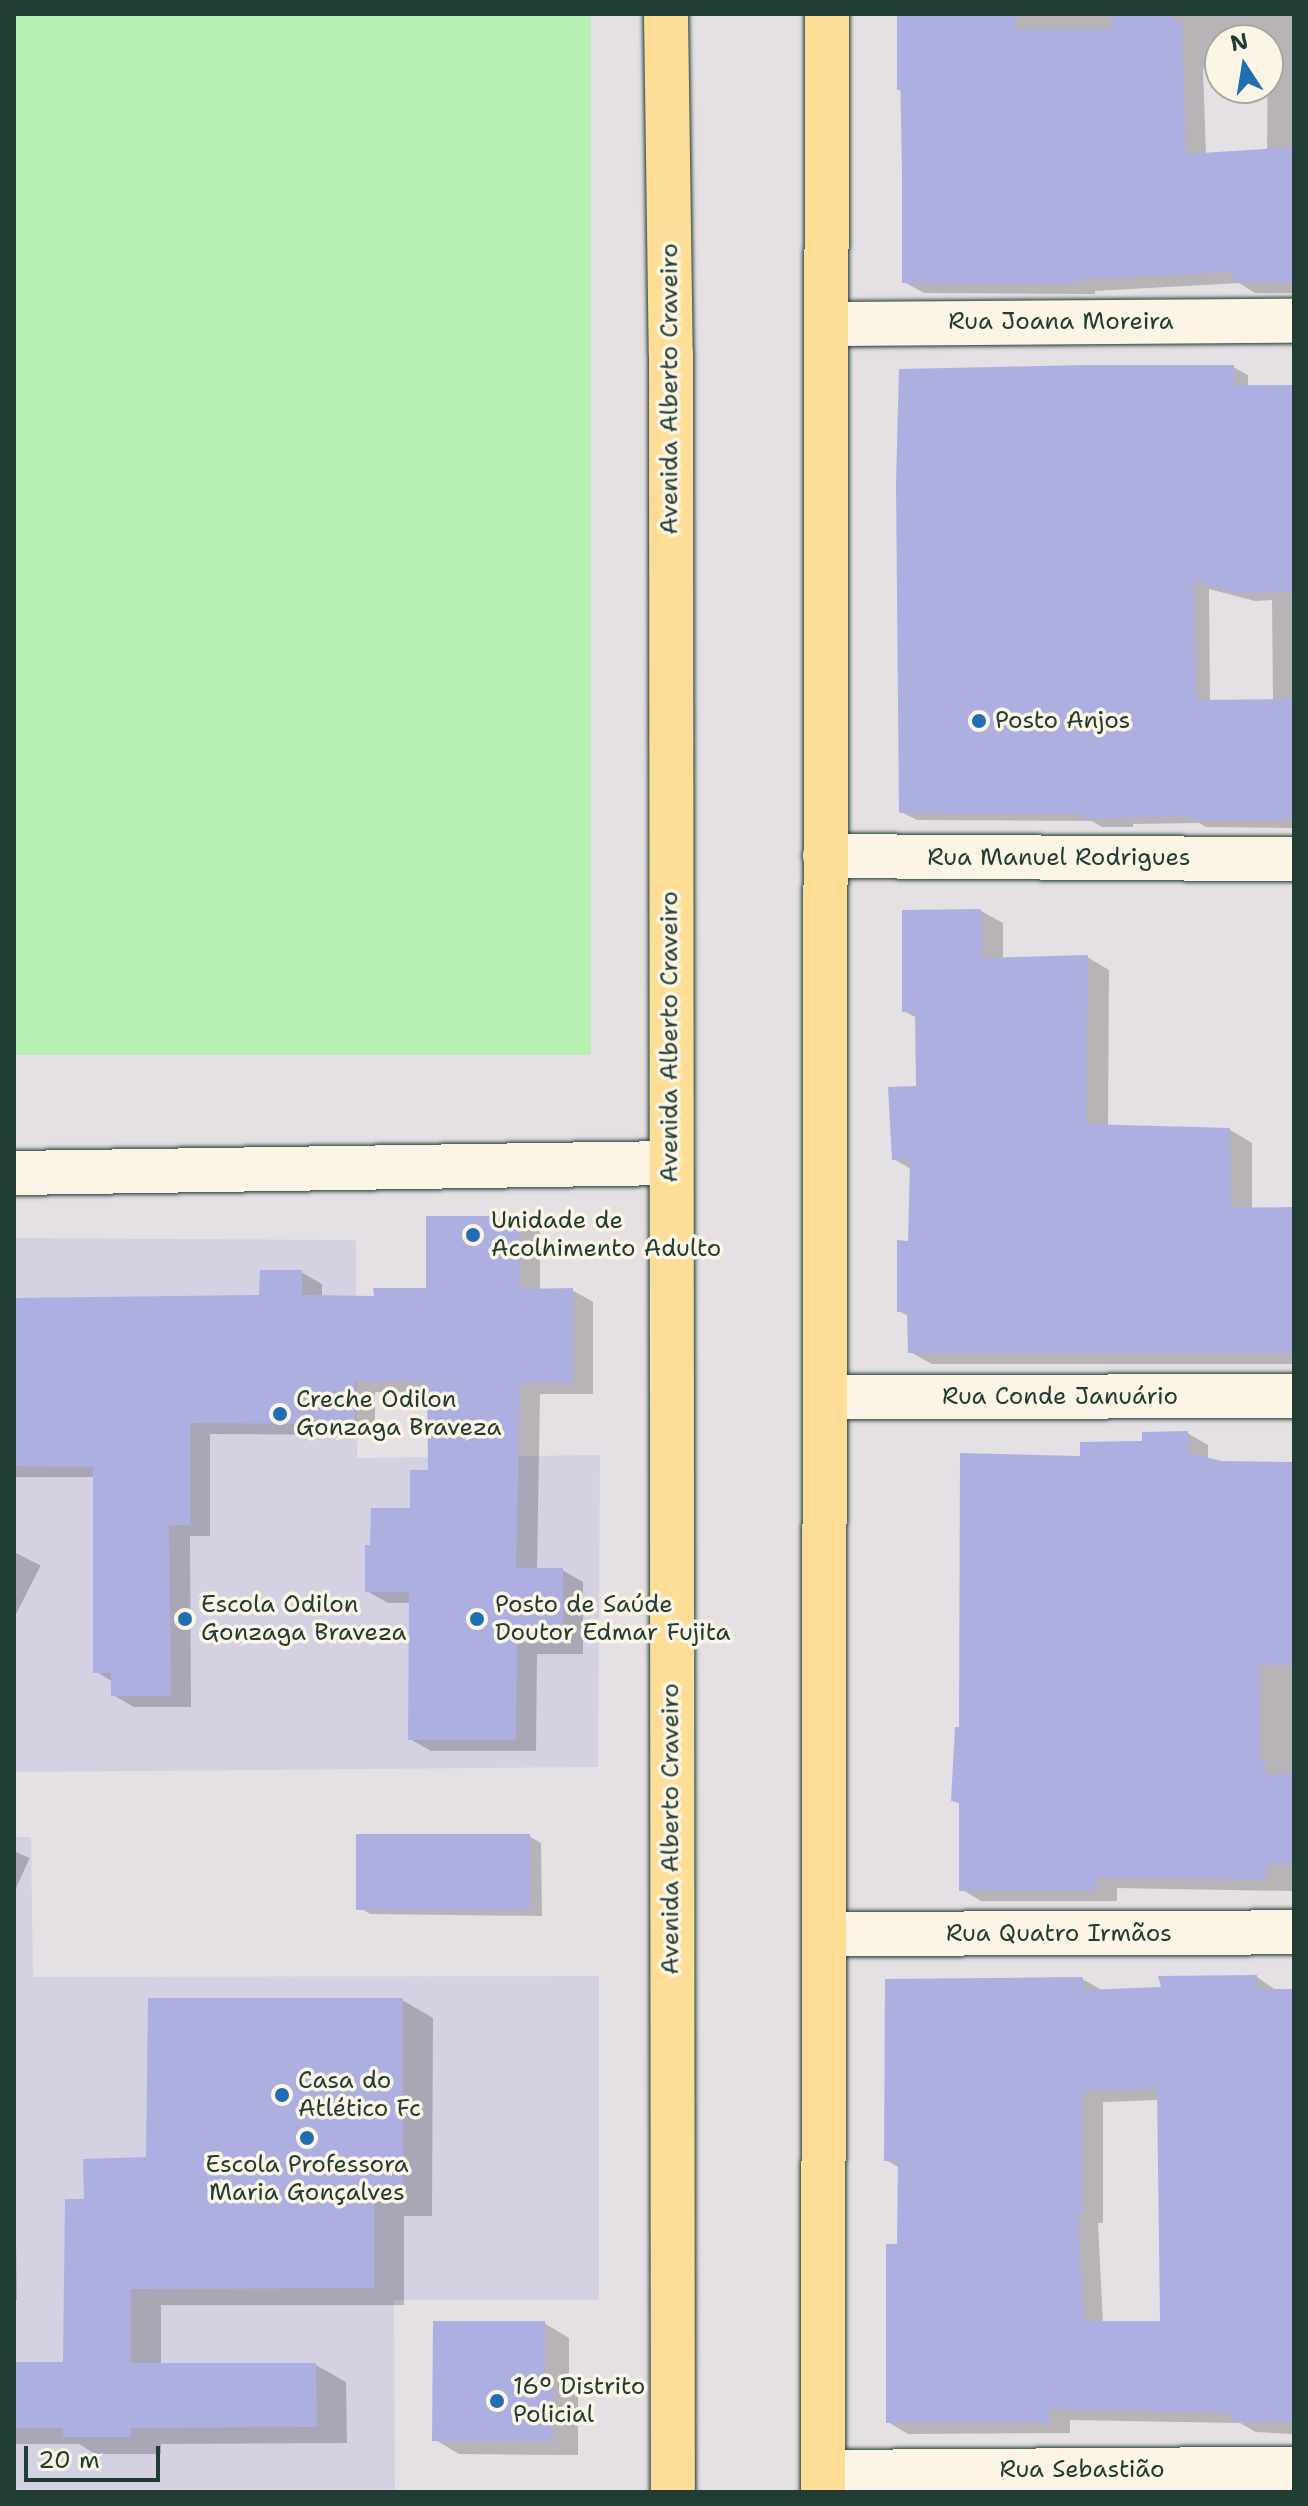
<!DOCTYPE html>
<html>
<head>
<meta charset="utf-8">
<style>
  body { margin:0 }
  #map { position:relative; width:1308px; height:2506px; overflow:hidden; background:#e5e0e4; font-family:"Shantell Sans",sans-serif }
  div>[style] { position:absolute }
  .built>* { inset:0; background:#d4d1e3 }
  .green>* { inset:0; background:#b8efb2; transform-origin:0 0 }
  .shadow>* { inset:0; background:#0003; transform-origin:0 0 }
  .building>* { inset:0; background:#aeafe1; transform-origin:0 0 }
  .roads { filter:drop-shadow(0 0 2px #1f3d34) drop-shadow(0 0 2px #1f3d34) }
  .minor>* { height:44px; margin:-22px; padding:0 22px; transform-origin:22px; border-radius:22px; background:#fcf5e5 }
  .major>* { height:44px; margin:-22px; padding:0 22px; transform-origin:22px; border-radius:22px; background:#fedd96 }
  .dots>* { width:22px; height:22px; translate:-50% -50%; box-sizing:border-box; border:4px solid #fcf5e5; border-radius:50% }
  span { translate:-50% -50%; white-space:nowrap; text-align:center; line-height:1.15; -webkit-text-stroke:7px #fcf5e5; paint-order:stroke }
  .street-label { font-size:24px; color:#1f3d34 }
  .poi-label { font-size:24px; color:#1f3d34 }
  .left { translate:0 -50%; text-align:left }
  .frame { position:absolute; inset:0; border:16px solid #1f3d34; pointer-events:none }
  .north { position:absolute; left:1204px; top:24px; width:80px; height:80px; box-sizing:border-box; background:#fcf5e5; border:2px solid #a4ab9e; border-radius:50%; rotate:348deg; font-size:22px; font-weight:700; line-height:32px; text-align:center; color:#1f3d34 }
  .north::after { content:''; display:block; margin:auto; width:28px; height:36px; background:#1f6fb2; clip-path:polygon(50% 0,100% 100%,50% 72%,0 100%) }
  .scale { position:absolute; left:24px; top:2446px; width:136px; height:36px; box-sizing:border-box; border:4px solid #1f3d34; border-top:0; padding-left:10px; font-size:24px; line-height:28px; white-space:nowrap; color:#1f3d34; -webkit-text-stroke:6px #fcf5e5; paint-order:stroke }
</style>
</head>
<body>
<div id="map">
  <div class="built">
    <div style="clip-path:polygon(14px 1238px,356px 1240px,357px 1458px,600px 1455px,598px 1767px,14px 1772px)"></div>
    <div style="clip-path:polygon(14px 1837px,31px 1837px,33px 1977px,599px 1976px,599px 2300px,394px 2300px,395px 2492px,14px 2492px)"></div>
  </div>
  <div class="green">
    <div style="left:14px;top:14px;width:577px;height:1041px"></div>
  </div>
  <div class="shadow">
    <div style="clip-path:polygon(evenodd,899px 14px,1294px 14px,1294px 293px,1255px 293px,1239px 283px,1095px 291px,1095px 294px,924px 293px,904px 282px,899px 14px,1220px 40px,1268px 40px,1267px 151px,1206px 155px,1203px 69px,1220px 66px,1220px 40px)"></div>
    <div style="clip-path:polygon(evenodd,1233px 367px,1248px 375px,1248px 387px,1294px 387px,1294px 828px,1206px 827px,1199px 823px,1133px 824px,1133px 827px,1102px 827px,1092px 821px,917px 820px,901px 812px,1233px 367px,1209px 589px,1255px 601px,1272px 600px,1273px 701px,1210px 702px,1209px 589px)"></div>
    <div style="clip-path:polygon(981px 911px,1003px 923px,1003px 959px,1087px 957px,1109px 970px,1108px 1127px,1230px 1130px,1252px 1143px,1252px 1209px,1294px 1209px,1294px 1364px,932px 1364px,910px 1352px,910px 1317px,899px 1311px,910px 1243px,911px 1169px,894px 1159px,918px 1088px,917px 1018px,904px 1011px)"></div>
    <div style="clip-path:polygon(519px 1218px,540px 1230px,540px 1290px,572px 1290px,593px 1302px,593px 1394px,540px 1394px,537px 1570px,562px 1570px,583px 1582px,583px 1654px,537px 1654px,536px 1751px,431px 1751px,410px 1739px,411px 1603px,388px 1603px,367px 1591px,372px 1547px,412px 1510px,430px 1472px,429px 1393px,375px 1392px,375px 1435px,210px 1434px,210px 1536px,190px 1536px,191px 1707px,134px 1707px,113px 1695px,113px 1682px,95px 1671px,95px 1477px,14px 1477px,14px 1299px,261px 1297px,301px 1272px,322px 1284px,322px 1297px,376px 1298px,428px 1290px)"></div>
    <div style="clip-path:polygon(1187px 1433px,1208px 1445px,1208px 1460px,1221px 1463px,1294px 1464px,1294px 1891px,1117px 1888px,1117px 1901px,981px 1901px,961px 1889px,961px 1804px,953px 1800px,961px 1729px,1081px 1459px)"></div>
    <div style="left:14px;top:1552px;width:30px;height:232px;rotate:27deg"></div>
    <div style="clip-path:polygon(529px 1836px,541px 1843px,542px 1916px,370px 1914px,358px 1907px)"></div>
    <div style="left:14px;top:1851px;width:17px;height:118px;rotate:24deg"></div>
    <div style="clip-path:polygon(evenodd,1257px 1977px,1277px 1991px,1294px 1991px,1294px 2434px,1256px 2432px,1240px 2423px,1070px 2420px,1070px 2433px,908px 2434px,888px 2422px,899px 2246px,900px 2168px,886px 2160px,1082px 1979px,1104px 1991px,1163px 1989px,1257px 1977px,1159px 2100px,1162px 2323px,1103px 2323px,1098px 2223px,1103px 2223px,1103px 2102px,1159px 2100px)"></div>
    <div style="clip-path:polygon(402px 2000px,433px 2018px,432px 2216px,404px 2216px,404px 2305px,161px 2305px,161px 2365px,316px 2365px,346px 2382px,347px 2443px,161px 2444px,161px 2454px,95px 2454px,79px 2444px,14px 2444px,14px 2364px,65px 2364px,86px 2201px)"></div>
    <div style="clip-path:polygon(14px 2239px,16px 2240px,17px 2300px,14px 2300px)"></div>
    <div style="clip-path:polygon(544px 2323px,569px 2338px,569px 2387px,578px 2392px,578px 2455px,459px 2454px,434px 2439px)"></div>
  </div>
  <div class="building">
    <div style="clip-path:polygon(897px 14px,1016px 14px,1016px 29px,1111px 29px,1111px 14px,1173px 14px,1173px 21px,1182px 21px,1186px 154px,1294px 147px,1294px 283px,1233px 282px,1233px 272px,1075px 280px,1075px 284px,902px 283px,902px 90px,897px 90px)"></div>
    <div style="clip-path:polygon(1086px 365px,1234px 365px,1234px 385px,1294px 385px,1294px 592px,1238px 593px,1194px 582px,1196px 700px,1294px 699px,1294px 820px,1189px 820px,1188px 816px,1085px 819px,1083px 814px,899px 813px,896px 484px,899px 369px)"></div>
    <div style="clip-path:polygon(981px 909px,982px 958px,1088px 955px,1086px 1124px,1230px 1128px,1231px 1208px,1294px 1207px,1294px 1353px,908px 1353px,907px 1312px,897px 1312px,897px 1240px,908px 1241px,910px 1161px,892px 1160px,888px 1087px,916px 1086px,915px 1012px,902px 1012px,902px 910px)"></div>
    <div style="clip-path:polygon(426px 1216px,520px 1216px,520px 1289px,573px 1288px,573px 1383px,520px 1383px,516px 1568px,563px 1568px,563px 1643px,517px 1643px,516px 1740px,408px 1740px,409px 1592px,365px 1592px,365px 1545px,370px 1545px,371px 1508px,410px 1508px,410px 1470px,428px 1470px,427px 1382px,355px 1381px,355px 1424px,190px 1423px,190px 1525px,169px 1525px,171px 1696px,111px 1696px,111px 1673px,93px 1673px,93px 1467px,14px 1466px,14px 1298px,259px 1295px,260px 1270px,302px 1270px,302px 1295px,374px 1296px,373px 1288px,426px 1288px)"></div>
    <div style="clip-path:polygon(1188px 1431px,1189px 1453px,1221px 1461px,1294px 1462px,1294px 1665px,1259px 1665px,1260px 1761px,1265px 1761px,1265px 1775px,1292px 1773px,1294px 1864px,1266px 1865px,1266px 1880px,1097px 1877px,1097px 1890px,959px 1891px,959px 1803px,951px 1801px,955px 1727px,959px 1727px,960px 1453px,1080px 1456px,1080px 1442px,1142px 1441px,1142px 1432px)"></div>
    <div style="left:530px;top:1834px;width:76px;height:174px;rotate:90deg"></div>
    <div style="clip-path:polygon(evenodd,1257px 1975px,1257px 1989px,1294px 1989px,1294px 2421px,1234px 2422px,1232px 2413px,1050px 2409px,1050px 2423px,886px 2423px,886px 2244px,897px 2244px,898px 2161px,884px 2161px,885px 1979px,1083px 1977px,1083px 1990px,1161px 1987px,1158px 1976px,1257px 1975px,1157px 2089px,1160px 2321px,1084px 2321px,1078px 2212px,1083px 2212px,1083px 2091px,1157px 2089px)"></div>
    <div style="clip-path:polygon(148px 1998px,403px 1998px,403px 2200px,374px 2200px,374px 2288px,131px 2289px,131px 2363px,316px 2363px,317px 2427px,131px 2428px,131px 2437px,63px 2437px,63px 2428px,14px 2428px,14px 2362px,63px 2362px,65px 2199px,84px 2199px,83px 2159px,146px 2157px)"></div>
    <div style="clip-path:polygon(433px 2321px,545px 2321px,545px 2375px,554px 2376px,553px 2441px,432px 2441px)"></div>
  </div>
  <div class="roads">
    <div class="minor">
      <div style="left:827px;top:324px;width:467px;rotate:-0.4deg"></div>
      <div style="left:825px;top:856px;width:469px;rotate:0.4deg"></div>
      <div style="left:14px;top:1173px;width:655px;rotate:-0.87deg"></div>
      <div style="left:825px;top:1397px;width:469px;rotate:-0.1deg"></div>
      <div style="left:825px;top:1934px;width:469px;rotate:-0.2deg"></div>
      <div style="left:823px;top:2472px;width:471px;rotate:-0.4deg"></div>
    </div>
    <div class="major">
      <div style="left:666px;top:14px;width:340px;rotate:89.2deg"></div>
      <div style="left:671px;top:354px;width:2138px;rotate:89.95deg"></div>
      <div style="left:823px;top:2492px;width:2478px;rotate:-89.91deg"></div>
    </div>
  </div>
  <div class="dots">
    <div style="left:979px;top:721px;background:#1f6fb2"></div>
    <div style="left:473px;top:1235px;background:#1f6fb2"></div>
    <div style="left:280px;top:1414px;background:#1f6fb2"></div>
    <div style="left:185px;top:1619px;background:#1f6fb2"></div>
    <div style="left:477px;top:1619px;background:#1f6fb2"></div>
    <div style="left:282px;top:2095px;background:#1f6fb2"></div>
    <div style="left:307px;top:2138px;background:#1f6fb2"></div>
    <div style="left:497px;top:2401px;background:#1f6fb2"></div>
  </div>
  <div class="street-label">
    <span style="left:1061px;top:322px">Rua Joana Moreira</span>
    <span style="left:670px;top:389px;rotate:-90deg">Avenida Alberto Craveiro</span>
    <span style="left:1059px;top:858px">Rua Manuel Rodrigues</span>
    <span style="left:670px;top:1037px;rotate:-90deg">Avenida Alberto Craveiro</span>
    <span style="left:1060px;top:1397px">Rua Conde Januário</span>
    <span style="left:671px;top:1829px;rotate:-90deg">Avenida Alberto Craveiro</span>
    <span style="left:1059px;top:1934px">Rua Quatro Irmãos</span>
    <span style="left:1082px;top:2470px">Rua Sebastião</span>
  </div>
  <div class="poi-label">
    <span class="left" style="left:995px;top:721px">Posto Anjos</span>
    <span class="left" style="left:491px;top:1235px">Unidade de<br>Acolhimento Adulto</span>
    <span class="left" style="left:296px;top:1414px">Creche Odilon<br>Gonzaga Braveza</span>
    <span class="left" style="left:201px;top:1619px">Escola Odilon<br>Gonzaga Braveza</span>
    <span class="left" style="left:495px;top:1619px">Posto de Saúde<br>Doutor Edmar Fujita</span>
    <span class="left" style="left:298px;top:2095px">Casa do<br>Atlético Fc</span>
    <span style="left:307px;top:2179px">Escola Professora<br>Maria Gonçalves</span>
    <span class="left" style="left:513px;top:2401px">16º Distrito<br>Policial</span>
  </div>
  <div class="frame"></div>
  <div class="north">N</div>
  <div class="scale">20 m</div>
</div>
</body>
</html>
